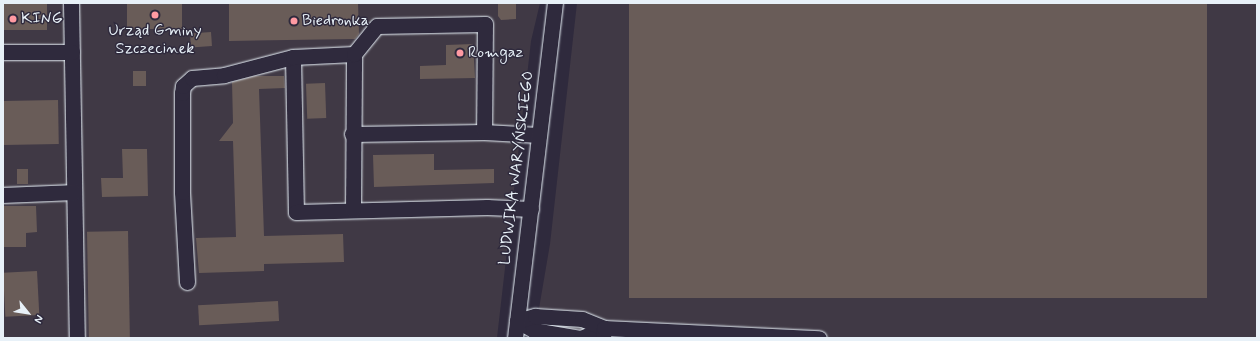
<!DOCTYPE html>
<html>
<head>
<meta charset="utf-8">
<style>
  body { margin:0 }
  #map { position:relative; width:1260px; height:341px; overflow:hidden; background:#2f2a3d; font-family:Mynerve,sans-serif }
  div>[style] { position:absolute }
  .built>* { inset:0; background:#403945 }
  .building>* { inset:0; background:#695c58; transform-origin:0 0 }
  .roads { filter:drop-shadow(0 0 1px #e8f1f8) drop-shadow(0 0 1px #e8f1f8) }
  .minor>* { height:15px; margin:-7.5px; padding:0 7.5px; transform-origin:7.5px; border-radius:7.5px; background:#2f2a3d }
  .dots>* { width:11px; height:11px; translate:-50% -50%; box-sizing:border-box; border:2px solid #2f2a3d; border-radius:50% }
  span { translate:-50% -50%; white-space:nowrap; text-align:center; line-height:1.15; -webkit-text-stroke:3px #2f2a3d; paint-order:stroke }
  .poi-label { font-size:16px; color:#e8f1f8 }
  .left { translate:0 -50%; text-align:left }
  .street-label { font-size:16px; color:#e8f1f8 }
  .frame { position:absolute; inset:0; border:4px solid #e8f1f8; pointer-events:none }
  .north { position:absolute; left:8px; top:293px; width:40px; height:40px; -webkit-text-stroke:3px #2f2a3d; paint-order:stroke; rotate:120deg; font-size:11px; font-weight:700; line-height:16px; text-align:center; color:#e8f1f8 }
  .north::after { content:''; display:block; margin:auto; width:14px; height:18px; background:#e8f1f8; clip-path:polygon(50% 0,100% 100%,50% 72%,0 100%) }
</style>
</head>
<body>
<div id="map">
  <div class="built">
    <div style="clip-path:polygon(3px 3px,540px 3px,531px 41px,497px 338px,3px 338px)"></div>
    <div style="clip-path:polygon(577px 3px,1257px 3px,1257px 338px,534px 338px,550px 244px)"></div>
  </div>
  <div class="building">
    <div style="left:47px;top:3px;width:27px;height:44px;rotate:90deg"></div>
    <div style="left:127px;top:3px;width:55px;height:26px"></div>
    <div style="clip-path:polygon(229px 3px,358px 3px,359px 34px,355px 39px,229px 41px)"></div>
    <div style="clip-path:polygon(498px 3px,516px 3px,516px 19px,501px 20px,498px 16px)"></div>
    <div style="left:629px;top:3px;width:578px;height:295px"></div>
    <div style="left:211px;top:32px;width:14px;height:21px;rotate:86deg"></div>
    <div style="clip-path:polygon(473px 44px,475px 78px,420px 79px,420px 66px,446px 65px,446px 45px)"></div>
    <div style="left:133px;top:71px;width:13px;height:15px"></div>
    <div style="clip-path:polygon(254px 76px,284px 76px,285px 88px,259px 89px,264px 236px,343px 234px,344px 262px,264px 264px,264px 271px,199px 273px,196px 238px,236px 237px,233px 141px,219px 141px,233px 123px,232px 82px)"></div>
    <div style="left:325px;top:83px;width:35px;height:19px;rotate:88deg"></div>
    <div style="left:58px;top:100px;width:44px;height:55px;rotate:89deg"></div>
    <div style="clip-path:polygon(122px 149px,147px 149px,148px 196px,102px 197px,101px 178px,123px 178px)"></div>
    <div style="clip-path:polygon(434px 154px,434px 170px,494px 169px,494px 183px,374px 187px,373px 155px)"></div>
    <div style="left:17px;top:169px;width:11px;height:15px"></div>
    <div style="clip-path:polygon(3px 206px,36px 206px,37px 232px,26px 233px,26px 247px,3px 247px)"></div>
    <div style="left:128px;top:231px;width:107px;height:41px;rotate:89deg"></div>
    <div style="left:37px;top:271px;width:44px;height:34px;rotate:87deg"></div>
    <div style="left:278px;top:301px;width:20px;height:80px;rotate:87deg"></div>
  </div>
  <div class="roads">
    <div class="minor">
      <div style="left:71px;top:3px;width:335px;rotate:89deg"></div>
      <div style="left:3px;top:52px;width:69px"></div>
      <div style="left:293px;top:57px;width:155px;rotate:88.9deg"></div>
      <div style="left:296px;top:212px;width:191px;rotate:-1.5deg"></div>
      <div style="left:487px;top:207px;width:44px;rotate:2.6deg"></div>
      <div style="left:352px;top:134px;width:132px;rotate:-0.9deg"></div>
      <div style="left:484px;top:132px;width:55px;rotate:3.1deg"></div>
      <div style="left:3px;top:195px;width:71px;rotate:-2.4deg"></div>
      <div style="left:353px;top:210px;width:156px;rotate:-89.6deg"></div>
      <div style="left:187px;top:282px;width:90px;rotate:-93.2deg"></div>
      <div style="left:182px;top:192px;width:99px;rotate:-90deg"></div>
      <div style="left:182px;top:93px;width:7px;rotate:-82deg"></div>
      <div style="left:183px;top:86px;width:12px;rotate:-42deg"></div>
      <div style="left:192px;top:78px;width:32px;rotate:-5deg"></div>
      <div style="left:224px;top:75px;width:71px;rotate:-14.6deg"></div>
      <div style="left:293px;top:57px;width:61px;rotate:-2.8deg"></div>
      <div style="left:354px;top:54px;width:36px;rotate:-51deg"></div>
      <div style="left:377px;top:26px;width:108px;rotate:-1.1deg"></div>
      <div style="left:485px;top:24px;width:108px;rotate:90.5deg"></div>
      <div style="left:517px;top:321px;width:18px;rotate:29deg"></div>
      <div style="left:533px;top:330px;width:49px;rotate:9.5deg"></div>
      <div style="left:581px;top:338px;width:25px;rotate:-23deg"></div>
      <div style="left:517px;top:321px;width:19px;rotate:-16deg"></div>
      <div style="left:535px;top:316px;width:47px;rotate:3.7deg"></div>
      <div style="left:582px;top:319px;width:24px;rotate:22deg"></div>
      <div style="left:515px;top:338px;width:337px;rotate:-83.2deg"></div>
      <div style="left:603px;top:338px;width:10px;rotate:-84deg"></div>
      <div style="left:604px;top:328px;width:215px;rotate:2.7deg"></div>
    </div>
  </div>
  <div class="dots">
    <div style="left:155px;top:15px;background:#ff9aa2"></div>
    <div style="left:13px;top:19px;background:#ff9aa2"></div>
    <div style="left:294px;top:21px;background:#ff9aa2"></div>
    <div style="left:460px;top:53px;background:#ff9aa2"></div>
  </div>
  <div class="poi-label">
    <span class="left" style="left:21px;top:19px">KING</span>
    <span class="left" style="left:302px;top:21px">Biedronka</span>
    <span style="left:155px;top:40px">Urząd Gminy<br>Szczecinek</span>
    <span class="left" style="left:468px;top:53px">Romgaz</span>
  </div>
  <div class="street-label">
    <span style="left:517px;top:168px;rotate:-83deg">LUDWIKA WARYŃSKIEGO</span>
  </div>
  <div class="frame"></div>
  <div class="north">N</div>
</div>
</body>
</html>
